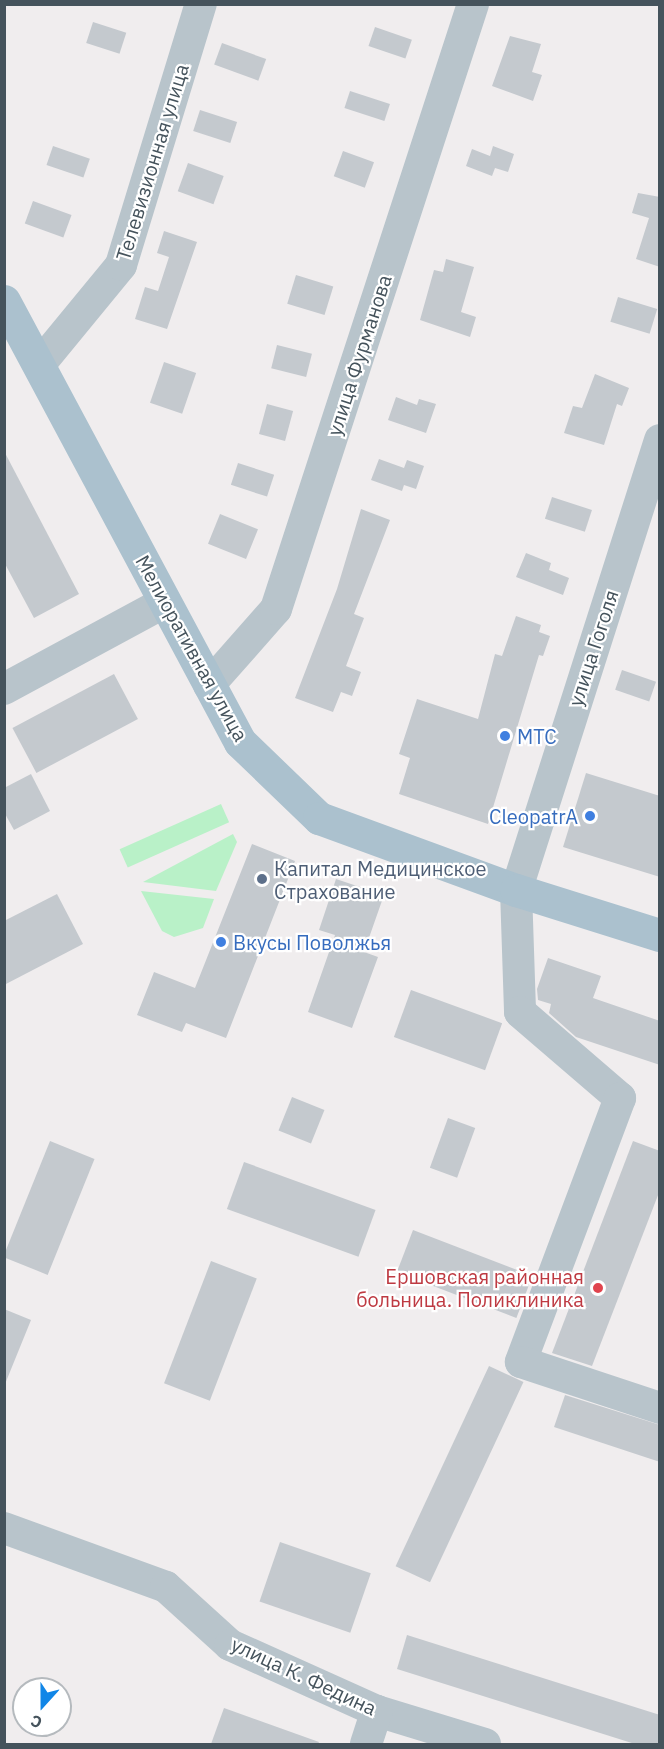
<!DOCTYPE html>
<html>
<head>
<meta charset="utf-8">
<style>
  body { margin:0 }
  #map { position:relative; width:664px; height:1749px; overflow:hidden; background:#f0edee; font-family:"IBM Plex Sans",sans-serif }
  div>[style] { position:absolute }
  .green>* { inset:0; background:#b9f1c8; transform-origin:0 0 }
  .building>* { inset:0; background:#c4c9ce; transform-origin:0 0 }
  .minor>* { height:32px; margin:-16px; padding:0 16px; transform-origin:16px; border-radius:16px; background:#b8c4cb }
  .major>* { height:33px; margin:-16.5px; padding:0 16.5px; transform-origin:16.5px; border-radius:16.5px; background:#abc1ce }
  .dots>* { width:16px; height:16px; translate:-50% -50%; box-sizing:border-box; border:3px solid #fff; border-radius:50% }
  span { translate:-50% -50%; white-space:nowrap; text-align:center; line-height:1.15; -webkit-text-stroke:4.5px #fff; paint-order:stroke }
  .street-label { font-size:20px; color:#45535c }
  .shop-label { font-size:20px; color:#366cbe }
  .left { translate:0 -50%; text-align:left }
  .right { translate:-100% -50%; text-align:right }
  .service-label { font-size:20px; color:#4e5e75 }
  .health-label { font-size:20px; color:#be3a42 }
  .frame { position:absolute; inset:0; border:6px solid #45535c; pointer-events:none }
  .north { position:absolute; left:12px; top:1677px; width:60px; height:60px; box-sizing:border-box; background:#fff; border:2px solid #b5babe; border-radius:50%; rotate:201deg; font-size:16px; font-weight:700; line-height:24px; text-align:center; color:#45535c }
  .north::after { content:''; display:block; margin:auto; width:21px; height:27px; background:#1186e7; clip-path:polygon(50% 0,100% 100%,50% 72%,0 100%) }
</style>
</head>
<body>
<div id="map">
  <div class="green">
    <div style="left:221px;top:804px;width:20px;height:111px;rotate:66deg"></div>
    <div style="clip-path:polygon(233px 834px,237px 842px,216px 891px,143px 882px)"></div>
    <div style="clip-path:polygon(141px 891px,214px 899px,203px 928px,174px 937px,162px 931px)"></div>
  </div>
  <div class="building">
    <div style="left:93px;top:22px;width:35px;height:22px;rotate:18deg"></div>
    <div style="left:375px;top:27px;width:39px;height:20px;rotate:19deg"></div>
    <div style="clip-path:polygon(510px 36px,541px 44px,532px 72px,542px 75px,533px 101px,492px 86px)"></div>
    <div style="left:222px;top:43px;width:47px;height:23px;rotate:20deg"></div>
    <div style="left:350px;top:91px;width:42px;height:18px;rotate:18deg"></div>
    <div style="left:200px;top:110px;width:39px;height:22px;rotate:18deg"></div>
    <div style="left:53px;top:146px;width:39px;height:20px;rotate:19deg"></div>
    <div style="clip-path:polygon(493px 146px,514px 154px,508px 172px,495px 168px,492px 176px,466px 166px,472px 149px,490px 156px)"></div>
    <div style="left:343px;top:151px;width:33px;height:27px;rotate:20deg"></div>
    <div style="left:188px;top:163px;width:38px;height:30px;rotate:20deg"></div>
    <div style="clip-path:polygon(638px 193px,660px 197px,660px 267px,636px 259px,649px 218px,632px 213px)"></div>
    <div style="left:33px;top:201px;width:41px;height:24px;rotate:20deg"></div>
    <div style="clip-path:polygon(164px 231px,197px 242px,167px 329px,135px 319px,145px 287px,158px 291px,169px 257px,157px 253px)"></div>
    <div style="clip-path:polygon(446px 259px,474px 267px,461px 312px,476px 317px,470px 337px,420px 320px,434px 270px,443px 272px)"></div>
    <div style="left:296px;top:275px;width:39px;height:30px;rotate:17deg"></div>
    <div style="left:618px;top:297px;width:41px;height:26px;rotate:17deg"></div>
    <div style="left:277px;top:345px;width:36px;height:24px;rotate:14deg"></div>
    <div style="left:164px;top:362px;width:34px;height:43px;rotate:19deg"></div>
    <div style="clip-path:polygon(595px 374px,629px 388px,622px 406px,617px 404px,604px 445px,564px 433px,573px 406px,582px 408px)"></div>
    <div style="clip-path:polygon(396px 397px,417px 405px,419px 399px,436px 404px,426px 433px,388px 420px)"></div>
    <div style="left:267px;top:404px;width:27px;height:31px;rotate:15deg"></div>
    <div style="clip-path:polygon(4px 451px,79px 594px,34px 618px,4px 562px)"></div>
    <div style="clip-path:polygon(379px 459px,404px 468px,407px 460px,424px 466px,416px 489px,404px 485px,402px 491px,371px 480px)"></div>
    <div style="left:238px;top:463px;width:38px;height:23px;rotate:18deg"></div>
    <div style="left:552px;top:497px;width:42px;height:23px;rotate:18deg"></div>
    <div style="clip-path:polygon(361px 509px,390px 520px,354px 614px,364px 618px,346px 666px,361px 672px,352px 696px,341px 692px,333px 712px,295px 698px,337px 589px)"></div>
    <div style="left:220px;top:514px;width:41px;height:32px;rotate:22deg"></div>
    <div style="clip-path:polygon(526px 553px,551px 563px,549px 570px,569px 578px,563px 595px,516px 577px)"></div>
    <div style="clip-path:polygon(516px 616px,541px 625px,539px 632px,550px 636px,543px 656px,539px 655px,488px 824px,399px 794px,410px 758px,399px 754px,417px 699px,478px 719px,495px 654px,502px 656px)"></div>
    <div style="left:622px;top:670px;width:36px;height:21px;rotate:19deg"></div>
    <div style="left:114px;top:674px;width:51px;height:115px;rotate:62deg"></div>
    <div style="clip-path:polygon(586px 773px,660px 796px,660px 877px,563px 847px)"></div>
    <div style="clip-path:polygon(31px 774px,50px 811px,14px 830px,4px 812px,4px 788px)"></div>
    <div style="clip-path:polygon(252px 844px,295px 861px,226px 1038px,186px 1023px,182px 1032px,137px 1015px,154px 972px,195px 988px)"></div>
    <div style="clip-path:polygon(336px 879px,384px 895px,364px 952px,378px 957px,352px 1028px,308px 1012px,335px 935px,319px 930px)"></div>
    <div style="clip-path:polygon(57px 894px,83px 944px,4px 985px,4px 921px)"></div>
    <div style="clip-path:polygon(548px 958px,601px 976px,593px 998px,660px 1021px,660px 1065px,576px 1037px,549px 1013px,551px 1004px,538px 1000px,537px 989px)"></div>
    <div style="left:411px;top:990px;width:97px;height:50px;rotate:20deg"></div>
    <div style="left:292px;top:1097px;width:35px;height:36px;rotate:22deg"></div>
    <div style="left:448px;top:1118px;width:29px;height:53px;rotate:20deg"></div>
    <div style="left:50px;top:1141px;width:48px;height:125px;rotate:22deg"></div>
    <div style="clip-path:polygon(633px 1141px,660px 1151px,660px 1190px,592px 1366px,552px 1353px)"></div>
    <div style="left:244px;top:1162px;width:140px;height:50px;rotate:20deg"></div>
    <div style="left:413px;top:1230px;width:128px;height:45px;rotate:21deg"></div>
    <div style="left:211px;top:1261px;width:49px;height:131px;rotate:21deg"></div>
    <div style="clip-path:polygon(4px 1309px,31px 1320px,5px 1384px,4px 1384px)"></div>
    <div style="left:489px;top:1366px;width:38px;height:221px;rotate:25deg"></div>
    <div style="clip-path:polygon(565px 1395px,660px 1425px,660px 1462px,554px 1427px)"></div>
    <div style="left:280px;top:1542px;width:96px;height:63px;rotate:19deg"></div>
    <div style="clip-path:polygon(407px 1635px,660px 1715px,660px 1744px,635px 1744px,397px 1669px)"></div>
    <div style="clip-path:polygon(224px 1708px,319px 1742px,318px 1744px,211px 1744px)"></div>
  </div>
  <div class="minor">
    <div style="left:39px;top:365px;width:129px;rotate:-50.6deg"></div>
    <div style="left:121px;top:265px;width:273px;rotate:-73deg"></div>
    <div style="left:660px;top:440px;width:472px;rotate:107.7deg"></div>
    <div style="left:516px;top:890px;width:122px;rotate:88.1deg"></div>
    <div style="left:520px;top:1012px;width:132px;rotate:40.7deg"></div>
    <div style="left:620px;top:1098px;width:282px;rotate:110.6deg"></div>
    <div style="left:521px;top:1362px;width:146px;rotate:18.3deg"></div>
    <div style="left:209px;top:685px;width:101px;rotate:-48.6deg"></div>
    <div style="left:276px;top:609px;width:636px;rotate:-71.96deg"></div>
    <div style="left:4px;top:689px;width:183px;rotate:-28.4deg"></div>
    <div style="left:4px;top:1528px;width:172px;rotate:20deg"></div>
    <div style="left:166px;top:1587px;width:86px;rotate:42.2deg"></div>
    <div style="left:230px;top:1645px;width:161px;rotate:24.2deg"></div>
    <div style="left:377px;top:1711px;width:113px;rotate:17deg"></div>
    <div style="left:366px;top:1744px;width:35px;rotate:-72deg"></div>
  </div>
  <div class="major">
    <div style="left:4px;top:301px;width:500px;rotate:61.85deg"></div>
    <div style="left:240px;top:742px;width:110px;rotate:43.9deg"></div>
    <div style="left:319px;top:818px;width:210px;rotate:20.1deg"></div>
    <div style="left:516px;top:890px;width:151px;rotate:17.4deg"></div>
  </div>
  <div class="dots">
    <div style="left:505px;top:736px;background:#3f7fe0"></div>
    <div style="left:590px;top:816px;background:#3f7fe0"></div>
    <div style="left:262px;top:879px;background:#5c6f8a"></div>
    <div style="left:221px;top:942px;background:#3f7fe0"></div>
    <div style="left:598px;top:1288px;background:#e0444e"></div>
  </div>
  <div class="street-label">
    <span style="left:152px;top:162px;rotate:-73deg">Телевизионная улица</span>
    <span style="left:359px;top:355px;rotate:-72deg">улица Фурманова</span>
    <span style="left:192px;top:648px;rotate:61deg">Мелиоративная улица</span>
    <span style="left:593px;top:648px;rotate:-72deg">улица Гоголя</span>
    <span style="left:304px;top:1676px;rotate:25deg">улица К. Федина</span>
  </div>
  <div class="shop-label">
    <span class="left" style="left:517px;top:736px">МТС</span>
    <span class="right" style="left:578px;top:816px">CleopatrA</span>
    <span class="left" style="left:233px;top:942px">Вкусы Поволжья</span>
  </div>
  <div class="service-label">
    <span class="left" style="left:274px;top:880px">Капитал Медицинское<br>Страхование</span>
  </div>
  <div class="health-label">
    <span class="right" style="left:584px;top:1288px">Ершовская районная<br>больница. Поликлиника</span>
  </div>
  <div class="frame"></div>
  <div class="north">С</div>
</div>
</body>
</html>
